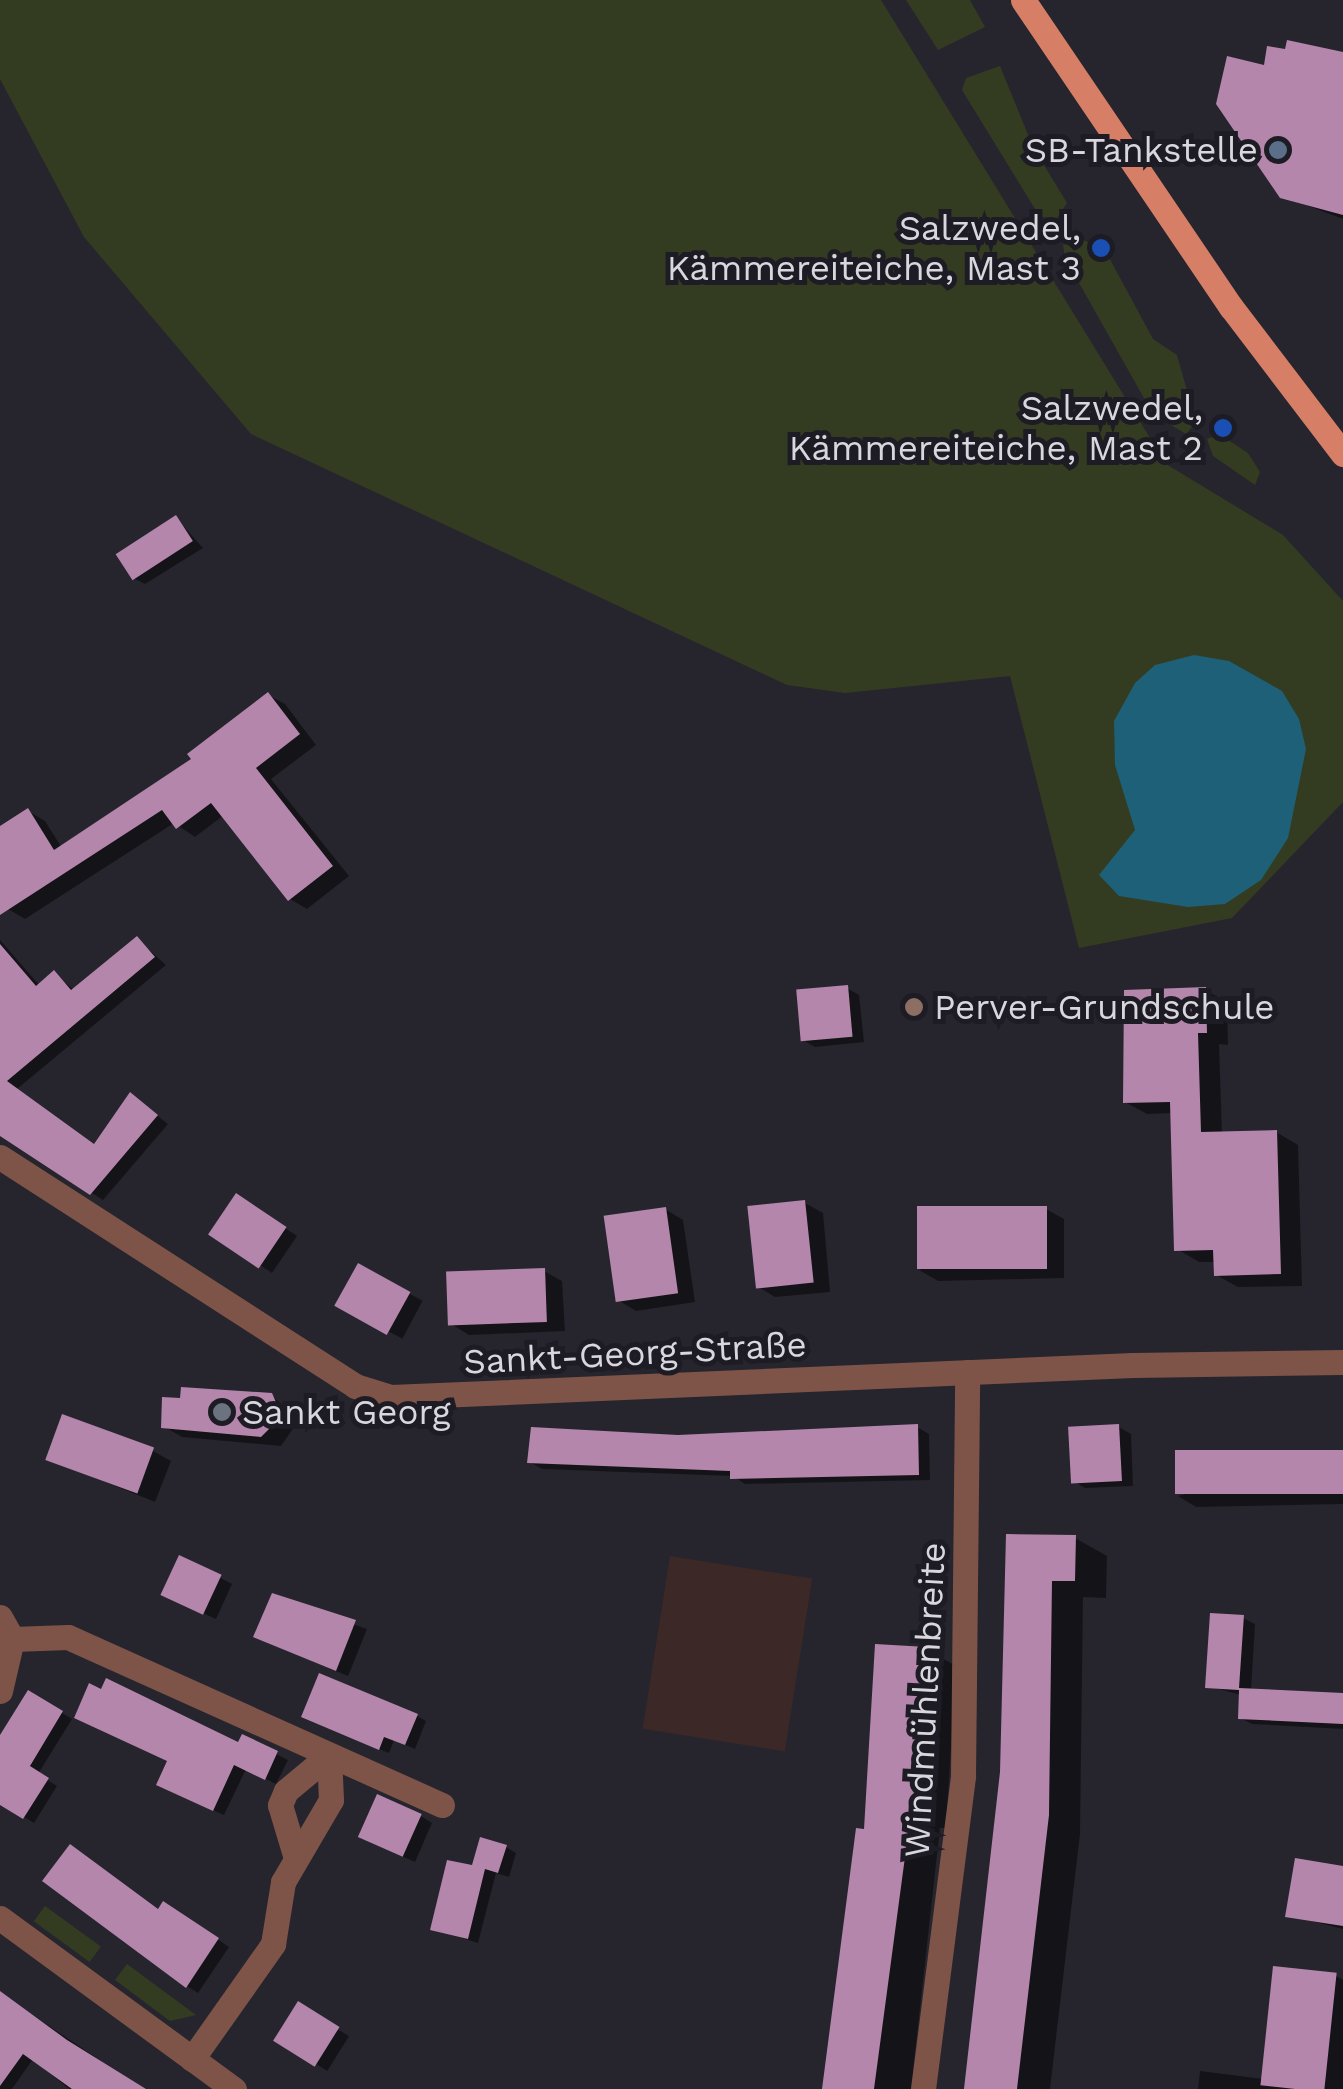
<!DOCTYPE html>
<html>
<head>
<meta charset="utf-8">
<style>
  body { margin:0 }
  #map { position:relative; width:1343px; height:2089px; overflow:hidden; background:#26252e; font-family:"Work Sans",sans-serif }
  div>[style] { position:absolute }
  .industrial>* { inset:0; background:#3c2826; transform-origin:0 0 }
  .green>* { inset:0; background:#333c21; transform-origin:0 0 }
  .water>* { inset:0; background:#1d6077 }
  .shadow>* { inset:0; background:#0007; transform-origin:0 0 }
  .building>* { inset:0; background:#b486ab; transform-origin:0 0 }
  .minor>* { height:25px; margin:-12.5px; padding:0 12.5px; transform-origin:12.5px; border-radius:12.5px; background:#7f5448 }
  .major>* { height:25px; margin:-12.5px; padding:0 12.5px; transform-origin:12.5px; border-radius:12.5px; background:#d67f66 }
  .dots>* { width:28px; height:28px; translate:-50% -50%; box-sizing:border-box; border:5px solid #1d1c24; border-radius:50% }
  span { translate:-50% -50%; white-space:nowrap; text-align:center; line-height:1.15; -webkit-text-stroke:10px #1d1c24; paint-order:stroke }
  .poi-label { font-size:35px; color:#d8d7dd }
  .right { translate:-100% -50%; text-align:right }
  .left { translate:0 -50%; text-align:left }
  .street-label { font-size:35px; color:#d8d7dd }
</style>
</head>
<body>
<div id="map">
  <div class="industrial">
    <div style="left:670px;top:1556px;width:144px;height:175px;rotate:9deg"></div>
  </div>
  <div class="green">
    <div style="clip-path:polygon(0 0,881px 0,1166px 464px,1283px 535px,1343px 601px,1343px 802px,1232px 918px,1079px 948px,1010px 676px,845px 693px,787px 685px,251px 434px,84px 237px,0 79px)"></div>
    <div style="clip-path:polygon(906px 0,970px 0,985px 27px,938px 50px)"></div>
    <div style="clip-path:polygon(1000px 66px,1033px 147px,1067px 203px,1057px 218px,1040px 217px,962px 90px,966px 78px)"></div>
    <div style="clip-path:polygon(1071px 233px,1106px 252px,1153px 339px,1177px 355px,1196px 422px,1186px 434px,1153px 414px,1065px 258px,1062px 237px)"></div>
    <div style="clip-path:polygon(1219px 434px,1248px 453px,1260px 472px,1255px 485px,1213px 456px,1207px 439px)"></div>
    <div style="left:45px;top:1906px;width:69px;height:19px;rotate:36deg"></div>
    <div style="clip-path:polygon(127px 1964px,196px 2015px,170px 2021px,115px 1980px)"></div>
  </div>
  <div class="water">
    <div style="clip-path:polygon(1194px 655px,1229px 661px,1282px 691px,1299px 719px,1306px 749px,1288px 838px,1261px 880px,1225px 904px,1188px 907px,1119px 896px,1099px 875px,1135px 830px,1115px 765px,1114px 721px,1135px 683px,1155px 665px)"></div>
  </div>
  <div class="shadow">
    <div style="clip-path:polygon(1343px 55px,1343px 219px,1282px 196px,1266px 68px)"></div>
    <div style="clip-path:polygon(176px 518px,203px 548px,145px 584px,133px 578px)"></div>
    <div style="clip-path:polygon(268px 695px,285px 704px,316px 745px,271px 779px,349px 876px,307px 909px,290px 899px,224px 815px,195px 837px,174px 823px,25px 919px,8px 909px,0 896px,0 829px,28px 811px,45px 821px,62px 848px,194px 760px)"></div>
    <div style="clip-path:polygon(137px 939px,166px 965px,17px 1089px,95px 1146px,131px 1095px,168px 1124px,103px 1200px,0 1135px,0 940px,40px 986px,54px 973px,75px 991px)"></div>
    <div style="clip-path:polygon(847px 988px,859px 995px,864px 1042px,815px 1047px,803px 1040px)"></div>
    <div style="clip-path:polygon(1205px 990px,1227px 1002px,1228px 1045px,1219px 1044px,1222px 1134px,1276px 1132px,1298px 1145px,1302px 1286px,1238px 1287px,1216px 1275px,1216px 1262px,1199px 1262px,1177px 1249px,1173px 1113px,1147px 1114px,1125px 1102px)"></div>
    <div style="clip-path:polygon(248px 1203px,297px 1236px,272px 1273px,212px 1233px)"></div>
    <div style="clip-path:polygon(805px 1203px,823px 1213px,830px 1292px,775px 1297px,757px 1286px)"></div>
    <div style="clip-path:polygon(665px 1209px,683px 1220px,695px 1302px,636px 1311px,618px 1300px)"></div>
    <div style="clip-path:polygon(1046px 1209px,1064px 1219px,1064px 1278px,938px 1281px,919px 1270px)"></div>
    <div style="left:359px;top:1267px;width:72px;height:43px;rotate:28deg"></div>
    <div style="clip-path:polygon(544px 1271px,562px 1281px,565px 1331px,469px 1335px,451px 1324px)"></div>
    <div style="clip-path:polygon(271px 1395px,299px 1420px,281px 1446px,182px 1437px,163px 1426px)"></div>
    <div style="clip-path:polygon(917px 1427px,929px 1434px,930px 1480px,745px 1484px,733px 1476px,542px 1469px,530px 1462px,678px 1437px)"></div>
    <div style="clip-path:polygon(1119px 1427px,1131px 1434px,1133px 1486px,1085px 1488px,1073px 1481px)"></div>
    <div style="clip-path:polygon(153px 1451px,171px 1461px,155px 1502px,48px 1459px)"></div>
    <div style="clip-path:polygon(1343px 1453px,1343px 1504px,1196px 1507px,1178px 1496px)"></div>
    <div style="clip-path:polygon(1008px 1537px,1075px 1538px,1107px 1556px,1106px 1598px,1083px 1597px,1080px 1834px,1050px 2089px,966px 2089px,1003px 1772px)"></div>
    <div style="clip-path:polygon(221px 1578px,232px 1584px,216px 1619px,176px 1601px)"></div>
    <div style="clip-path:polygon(273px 1596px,367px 1629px,348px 1676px,268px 1643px)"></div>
    <div style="clip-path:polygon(1243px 1618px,1255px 1624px,1251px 1691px,1343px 1696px,1343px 1729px,1252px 1724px,1240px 1718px,1241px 1695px,1208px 1686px)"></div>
    <div style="clip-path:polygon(926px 1649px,956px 1666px,946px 1828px,940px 1828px,911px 2089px,825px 2089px,866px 1832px)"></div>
    <div style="clip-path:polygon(102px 1692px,240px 1745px,243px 1737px,288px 1760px,276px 1784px,246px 1769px,224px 1815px,170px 1791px,170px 1761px)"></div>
    <div style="clip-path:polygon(29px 1693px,72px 1719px,38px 1774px,57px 1786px,34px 1823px,0 1802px,0 1743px)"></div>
    <div style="clip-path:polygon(417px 1716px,426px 1721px,415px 1749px,394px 1740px,389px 1753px,313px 1722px)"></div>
    <div style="clip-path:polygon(421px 1816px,432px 1823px,415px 1862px,372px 1843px)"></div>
    <div style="clip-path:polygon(506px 1847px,516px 1853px,509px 1877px,496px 1873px,478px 1943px,433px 1929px,474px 1868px)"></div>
    <div style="clip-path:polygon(1343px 1868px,1343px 1929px,1288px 1915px)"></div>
    <div style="clip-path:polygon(160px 1911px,176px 1911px,229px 1947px,198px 1993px,187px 1986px)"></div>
    <div style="clip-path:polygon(1336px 1976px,1343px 1980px,1343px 2089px,1198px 2089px,1200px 2071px,1263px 2079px)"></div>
    <div style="clip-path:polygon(0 1993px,143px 2089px,69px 2089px,33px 2059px,12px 2089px,0 2089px)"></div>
    <div style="left:299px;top:2005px;width:59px;height:41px;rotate:32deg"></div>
  </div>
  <div class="building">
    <div style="clip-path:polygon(1287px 40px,1343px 52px,1343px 215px,1280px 198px,1216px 104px,1227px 56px,1264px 65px,1267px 46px,1285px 49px)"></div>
    <div style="left:176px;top:515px;width:31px;height:72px;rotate:57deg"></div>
    <div style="clip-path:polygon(268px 692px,300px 734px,256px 768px,333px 866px,288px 901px,211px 803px,176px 829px,162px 810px,0 915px,0 826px,28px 808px,54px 850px,191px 759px,187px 754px)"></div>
    <div style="clip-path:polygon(137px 936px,155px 957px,7px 1081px,94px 1144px,130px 1092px,158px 1115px,90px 1195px,0 1136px,0 944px,36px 986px,54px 970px,71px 990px)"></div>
    <div style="left:848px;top:985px;width:52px;height:52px;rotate:85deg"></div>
    <div style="clip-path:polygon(1206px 987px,1207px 1033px,1198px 1033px,1201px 1132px,1277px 1130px,1281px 1274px,1214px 1276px,1213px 1250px,1174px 1251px,1170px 1102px,1123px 1103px,1124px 990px)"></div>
    <div style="left:236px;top:1193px;width:61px;height:50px;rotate:34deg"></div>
    <div style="left:805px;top:1200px;width:83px;height:58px;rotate:84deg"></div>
    <div style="left:1047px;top:1206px;width:63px;height:130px;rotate:90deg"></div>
    <div style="left:666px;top:1207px;width:87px;height:63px;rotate:82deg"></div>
    <div style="left:358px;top:1263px;width:60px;height:49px;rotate:29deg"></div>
    <div style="left:545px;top:1268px;width:54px;height:99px;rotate:88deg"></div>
    <div style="clip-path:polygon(181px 1387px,272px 1393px,282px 1416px,261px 1437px,161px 1428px,162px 1397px,180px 1398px)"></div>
    <div style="left:62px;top:1414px;width:98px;height:49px;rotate:20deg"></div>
    <div style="clip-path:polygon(918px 1424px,919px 1475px,730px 1479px,730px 1471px,527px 1463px,531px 1427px,678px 1435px)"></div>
    <div style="left:1119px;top:1424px;width:57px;height:51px;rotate:87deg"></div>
    <div style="left:1343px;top:1450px;width:44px;height:168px;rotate:90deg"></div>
    <div style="clip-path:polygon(1006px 1534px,1076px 1535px,1075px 1581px,1052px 1581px,1049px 1815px,1017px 2089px,964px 2089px,1000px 1772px)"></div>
    <div style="left:179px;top:1555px;width:47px;height:44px;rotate:25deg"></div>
    <div style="clip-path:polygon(272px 1593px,356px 1620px,336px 1671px,253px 1637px)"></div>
    <div style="clip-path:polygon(1210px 1613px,1244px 1615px,1239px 1688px,1343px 1693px,1343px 1724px,1238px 1719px,1239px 1690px,1205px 1688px)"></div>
    <div style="clip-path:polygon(875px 1644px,927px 1647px,917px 1812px,911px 1812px,874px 2089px,822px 2089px,856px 1828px,864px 1829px)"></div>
    <div style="clip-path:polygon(319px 1673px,418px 1714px,405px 1745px,384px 1737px,379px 1750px,301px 1717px)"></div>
    <div style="clip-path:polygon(106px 1678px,238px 1742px,242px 1734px,278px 1751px,265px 1780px,234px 1765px,213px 1811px,156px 1785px,167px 1761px,74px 1718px,89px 1683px,101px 1689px)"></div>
    <div style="clip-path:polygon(28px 1690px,63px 1711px,30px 1766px,49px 1778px,23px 1819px,0 1805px,0 1735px)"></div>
    <div style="left:377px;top:1794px;width:49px;height:47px;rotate:24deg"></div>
    <div style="clip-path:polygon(480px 1837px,507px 1845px,498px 1873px,485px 1869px,468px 1939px,430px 1930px,447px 1860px,472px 1865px)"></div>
    <div style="clip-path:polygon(70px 1844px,158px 1909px,163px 1901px,219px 1938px,186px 1988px,42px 1881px)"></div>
    <div style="clip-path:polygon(1295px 1858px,1343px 1866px,1343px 1926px,1285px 1917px)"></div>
    <div style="left:1273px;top:1966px;width:64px;height:120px;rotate:6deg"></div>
    <div style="clip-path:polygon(0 1991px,67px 2040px,146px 2089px,72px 2089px,23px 2054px,0 2086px)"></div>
    <div style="left:298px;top:2001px;width:49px;height:47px;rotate:32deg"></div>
  </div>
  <div class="minor">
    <div style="left:0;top:1157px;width:422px;rotate:32.8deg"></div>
    <div style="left:355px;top:1386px;width:38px;rotate:17deg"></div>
    <div style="left:391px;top:1397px;width:742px;rotate:-2.47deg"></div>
    <div style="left:1132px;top:1365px;width:211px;rotate:-0.8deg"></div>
    <div style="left:0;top:1617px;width:25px;rotate:61deg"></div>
    <div style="left:12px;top:1639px;width:56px;rotate:-2deg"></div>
    <div style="left:68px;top:1637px;width:410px;rotate:24.2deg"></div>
    <div style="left:0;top:1691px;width:53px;rotate:-77deg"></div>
    <div style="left:295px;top:1855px;width:52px;rotate:-106.7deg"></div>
    <div style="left:280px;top:1805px;width:15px;rotate:-67deg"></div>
    <div style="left:286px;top:1791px;width:56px;rotate:-39.9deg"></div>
    <div style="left:0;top:1918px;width:290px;rotate:36.2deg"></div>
    <div style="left:192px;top:2059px;width:141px;rotate:-54.8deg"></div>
    <div style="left:273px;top:1944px;width:63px;rotate:-80.8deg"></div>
    <div style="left:283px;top:1882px;width:95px;rotate:-59.7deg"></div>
    <div style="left:331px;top:1800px;width:45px;rotate:-92.5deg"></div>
    <div style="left:923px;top:2089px;width:316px;rotate:-82.7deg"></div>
    <div style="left:963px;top:1776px;width:404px;rotate:-89.4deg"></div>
  </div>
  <div class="major">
    <div style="left:1023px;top:0;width:371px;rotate:55.9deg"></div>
    <div style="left:1231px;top:307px;width:185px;rotate:52.7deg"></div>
  </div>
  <div class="dots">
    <div style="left:1278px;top:150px;background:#5c6f8a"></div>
    <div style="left:1101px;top:248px;background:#1a4fb4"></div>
    <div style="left:1223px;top:428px;background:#1a4fb4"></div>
    <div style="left:914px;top:1007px;background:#8d6e63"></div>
    <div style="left:222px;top:1412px;background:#6b7280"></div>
  </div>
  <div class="poi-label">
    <span class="right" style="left:1258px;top:150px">SB-Tankstelle</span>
    <span class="right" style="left:1081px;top:248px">Salzwedel,<br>Kämmereiteiche, Mast 3</span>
    <span class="right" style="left:1203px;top:428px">Salzwedel,<br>Kämmereiteiche, Mast 2</span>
    <span class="left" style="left:934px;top:1007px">Perver-Grundschule</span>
    <span class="left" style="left:242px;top:1412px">Sankt Georg</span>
  </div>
  <div class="street-label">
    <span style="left:635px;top:1353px;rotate:-3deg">Sankt-Georg-Straße</span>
    <span style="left:925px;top:1700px;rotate:-87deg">Windmühlenbreite</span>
  </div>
</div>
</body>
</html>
